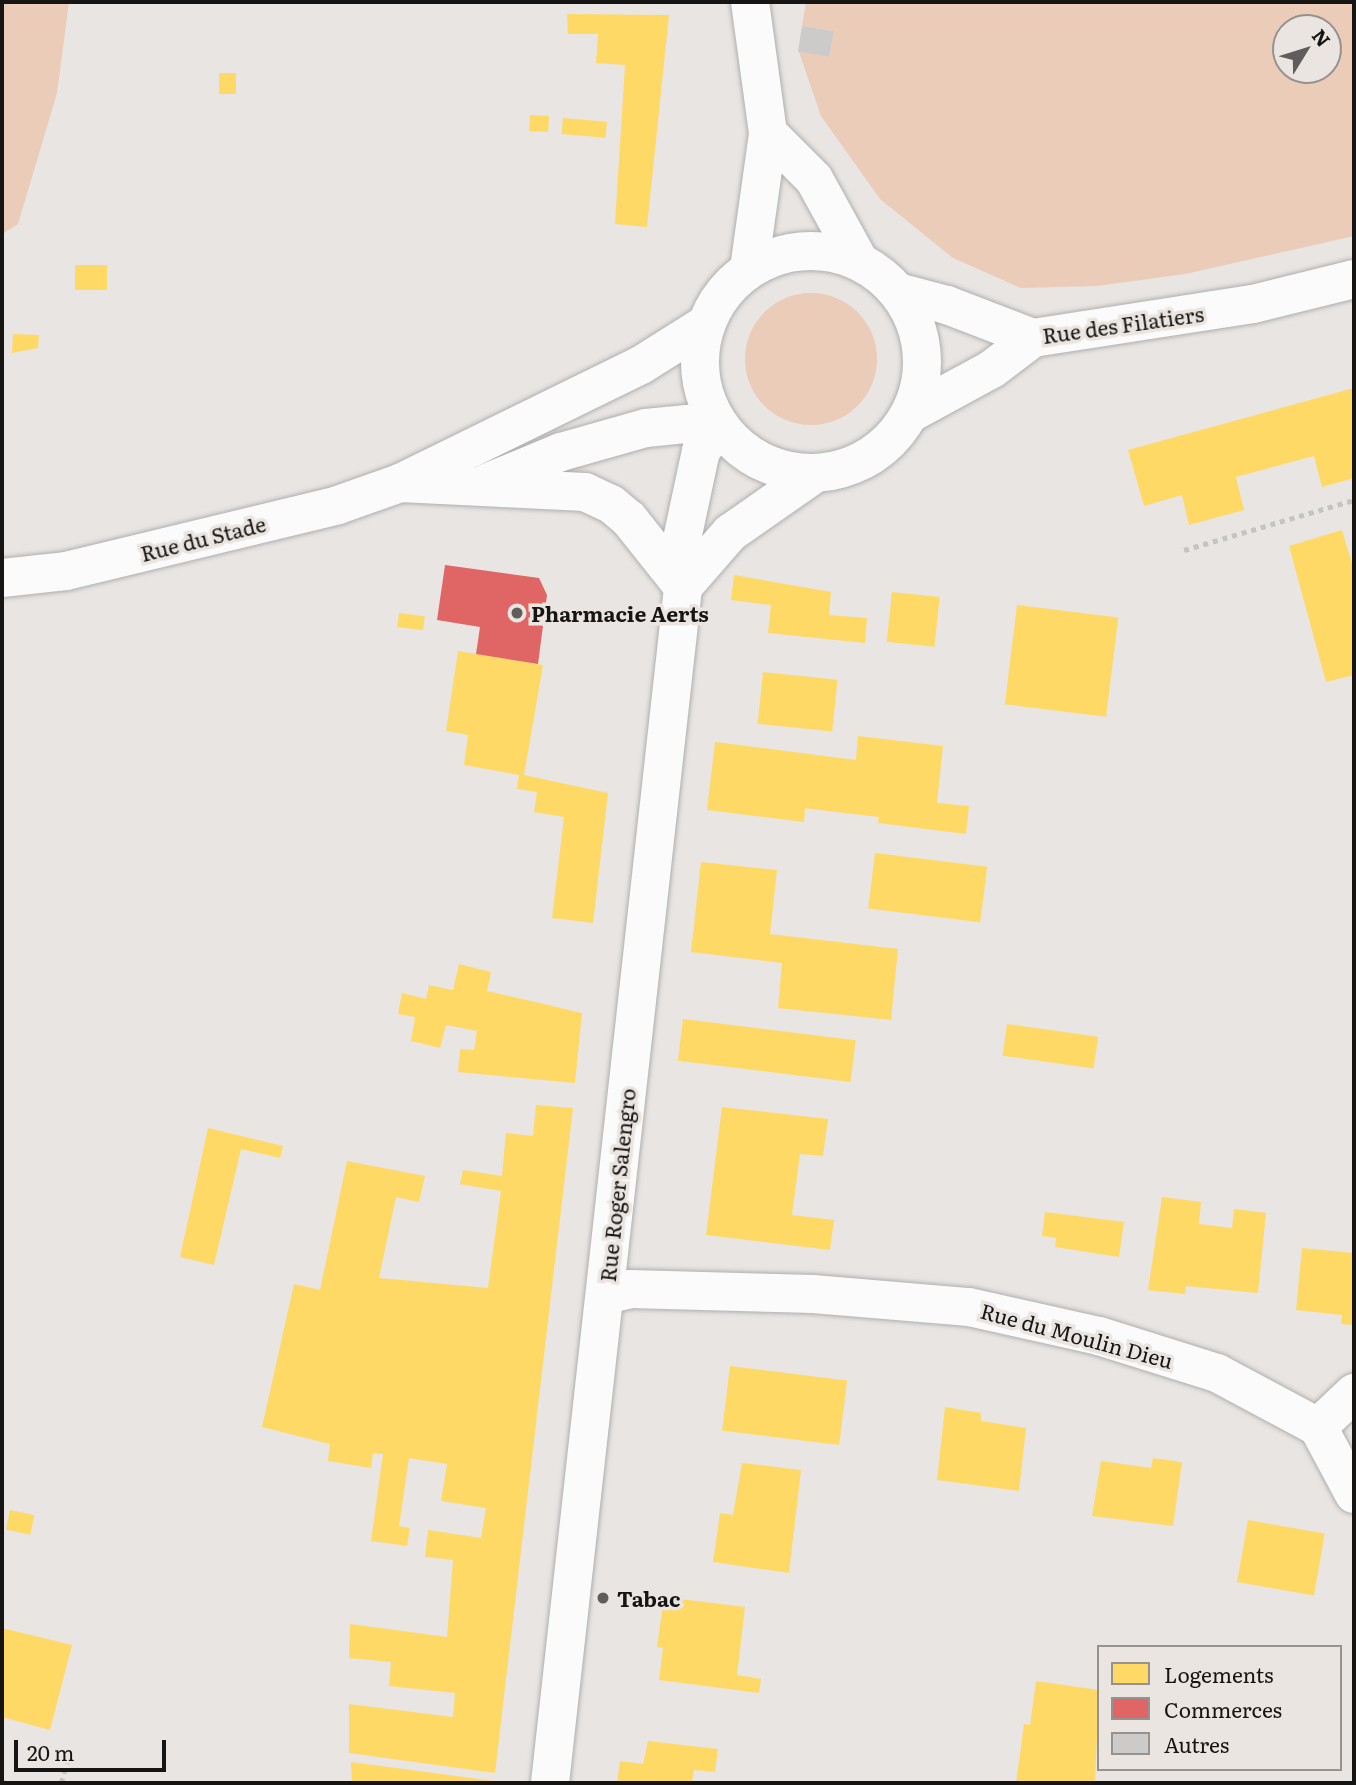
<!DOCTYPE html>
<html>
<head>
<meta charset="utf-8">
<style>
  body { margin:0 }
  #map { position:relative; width:1356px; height:1785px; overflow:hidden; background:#e8e5e3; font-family:Literata,serif }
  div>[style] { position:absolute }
  .green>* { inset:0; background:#eaccb9 }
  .round { border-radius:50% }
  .homes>* { inset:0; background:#ffd966; transform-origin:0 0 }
  .shops>* { inset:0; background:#e06666 }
  .building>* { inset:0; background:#cdcbc9; transform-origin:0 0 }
  .path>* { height:4.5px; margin-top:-2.25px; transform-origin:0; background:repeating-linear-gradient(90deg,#c4c4c3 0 5px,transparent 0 10px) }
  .roads { filter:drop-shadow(0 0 2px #b0afad) drop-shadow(0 0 2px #b0afad) }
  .minor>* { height:38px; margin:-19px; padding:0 19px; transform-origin:19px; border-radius:19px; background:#fcfbfb }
  .tertiary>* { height:38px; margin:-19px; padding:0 19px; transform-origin:19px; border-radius:19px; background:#fcfbfb }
  .secondary>* { height:38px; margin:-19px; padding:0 19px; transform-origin:19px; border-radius:19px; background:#fcfbfb }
  .secondary>.ring { margin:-19px; padding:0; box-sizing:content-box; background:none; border:38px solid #fcfbfb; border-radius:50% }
  .dots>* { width:19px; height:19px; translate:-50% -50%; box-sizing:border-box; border:4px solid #eae5e1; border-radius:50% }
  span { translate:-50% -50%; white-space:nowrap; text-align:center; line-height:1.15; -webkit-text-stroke:7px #eae5e1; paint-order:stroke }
  .street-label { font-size:21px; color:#171514 }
  .poi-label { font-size:21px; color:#171514; font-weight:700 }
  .left { translate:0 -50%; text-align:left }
  .frame { position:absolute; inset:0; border:4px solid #171514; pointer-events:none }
  .legend { position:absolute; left:1097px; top:1645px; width:245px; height:126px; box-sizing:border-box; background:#eae5e1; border:2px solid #96928f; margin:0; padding:9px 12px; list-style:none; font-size:21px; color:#171514 }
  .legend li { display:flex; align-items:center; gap:14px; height:35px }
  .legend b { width:35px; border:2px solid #96928f }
  .north { position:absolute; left:1272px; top:14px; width:70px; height:70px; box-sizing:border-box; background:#eae5e1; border:2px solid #96928f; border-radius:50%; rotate:52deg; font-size:19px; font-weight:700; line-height:28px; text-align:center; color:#171514 }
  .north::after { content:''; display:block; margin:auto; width:24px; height:32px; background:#605e5c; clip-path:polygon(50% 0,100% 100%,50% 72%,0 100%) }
  .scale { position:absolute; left:14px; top:1740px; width:152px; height:32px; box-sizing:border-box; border:4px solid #171514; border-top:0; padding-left:9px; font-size:21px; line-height:24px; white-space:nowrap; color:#171514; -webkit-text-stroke:5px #eae5e1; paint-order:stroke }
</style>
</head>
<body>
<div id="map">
  <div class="green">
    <div style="clip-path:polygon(2px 2px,69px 2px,57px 93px,18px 224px,2px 234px)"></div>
    <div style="clip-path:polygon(evenodd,806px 2px,1354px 2px,1354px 236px,1185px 274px,1097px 286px,1021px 288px,953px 258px,880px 199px,821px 116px,799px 52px,830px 56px,833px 31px,802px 26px,806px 2px,1286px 28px,1328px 28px,1328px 70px,1286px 70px,1286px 28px)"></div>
    <div class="round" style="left:745px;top:293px;width:132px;height:132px"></div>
  </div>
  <div class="homes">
    <div style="clip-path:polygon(567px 14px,669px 15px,647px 227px,615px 224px,625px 65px,596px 63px,598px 34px,568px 34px)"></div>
    <div style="left:236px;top:73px;width:21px;height:17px;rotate:90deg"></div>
    <div style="left:530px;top:115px;width:19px;height:16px;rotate:3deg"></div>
    <div style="left:563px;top:118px;width:44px;height:16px;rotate:5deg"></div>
    <div style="left:75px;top:265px;width:32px;height:25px"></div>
    <div style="clip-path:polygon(13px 334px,39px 335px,38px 348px,12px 353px)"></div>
    <div style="clip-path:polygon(1354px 388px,1354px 478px,1322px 487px,1314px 456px,1236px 477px,1244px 510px,1189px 525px,1182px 495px,1144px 506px,1128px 450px)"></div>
    <div style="clip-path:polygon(1342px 530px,1354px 570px,1354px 675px,1326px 682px,1289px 546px)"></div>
    <div style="clip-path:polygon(734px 575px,831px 592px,829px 615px,867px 618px,865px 643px,768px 633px,771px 605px,731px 600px)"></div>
    <div style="left:892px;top:592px;width:48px;height:50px;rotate:6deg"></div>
    <div style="left:1017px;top:605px;width:102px;height:100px;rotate:7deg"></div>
    <div style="left:399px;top:613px;width:26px;height:14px;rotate:7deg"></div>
    <div style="clip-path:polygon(458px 651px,543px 665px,524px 775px,608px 793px,593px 923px,552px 918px,564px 817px,534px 812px,537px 792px,517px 789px,519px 775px,464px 765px,468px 735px,446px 731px)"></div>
    <div style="left:763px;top:672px;width:75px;height:52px;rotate:6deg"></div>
    <div style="clip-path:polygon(858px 736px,943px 746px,937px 803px,969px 806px,966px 834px,878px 823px,879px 817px,811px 809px,805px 808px,804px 822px,707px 810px,715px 742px,856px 760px)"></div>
    <div style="left:875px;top:853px;width:113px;height:56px;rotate:7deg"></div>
    <div style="clip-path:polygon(701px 862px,777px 870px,770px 934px,898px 949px,891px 1020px,778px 1008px,782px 963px,691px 952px)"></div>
    <div style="clip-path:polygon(459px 964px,491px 972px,487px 991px,582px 1013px,575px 1083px,458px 1072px,460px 1049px,474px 1050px,477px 1031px,446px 1025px,440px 1048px,411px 1041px,415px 1017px,398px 1014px,402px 993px,426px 999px,429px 985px,453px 990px)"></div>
    <div style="left:683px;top:1019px;width:174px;height:42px;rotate:7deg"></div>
    <div style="left:1007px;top:1024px;width:92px;height:32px;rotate:8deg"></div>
    <div style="clip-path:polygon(536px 1105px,573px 1108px,495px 1773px,349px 1753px,349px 1704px,453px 1717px,455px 1693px,389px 1686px,391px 1662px,349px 1658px,350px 1624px,447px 1637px,453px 1560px,425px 1557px,428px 1530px,481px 1538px,486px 1508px,441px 1501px,447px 1464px,409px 1458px,399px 1526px,410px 1528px,407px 1546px,371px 1541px,383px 1454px,373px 1453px,371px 1468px,328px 1461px,330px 1444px,262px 1427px,294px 1284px,320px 1290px,347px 1161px,425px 1176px,419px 1202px,396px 1197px,379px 1278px,488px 1288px,501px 1191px,460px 1184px,463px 1170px,502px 1176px,506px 1133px,533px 1136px)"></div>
    <div style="clip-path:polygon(722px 1107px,828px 1119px,823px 1156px,800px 1154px,792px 1215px,834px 1220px,830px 1250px,706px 1235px)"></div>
    <div style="clip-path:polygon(208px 1128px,283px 1146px,280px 1158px,241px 1149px,214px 1265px,180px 1257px)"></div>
    <div style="clip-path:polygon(1162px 1197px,1201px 1202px,1199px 1224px,1232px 1228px,1234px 1209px,1266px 1213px,1258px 1293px,1186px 1286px,1185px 1294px,1148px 1290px)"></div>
    <div style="clip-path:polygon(1045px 1212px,1124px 1222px,1119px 1257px,1055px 1247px,1056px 1238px,1042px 1236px)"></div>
    <div style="clip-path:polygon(1302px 1248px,1354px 1253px,1354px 1325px,1341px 1324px,1342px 1315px,1296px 1310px)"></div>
    <div style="left:730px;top:1366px;width:118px;height:65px;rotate:7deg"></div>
    <div style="clip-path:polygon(945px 1407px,981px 1413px,981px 1421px,1026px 1428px,1019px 1491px,937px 1480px)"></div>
    <div style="clip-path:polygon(1153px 1458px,1182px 1462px,1173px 1526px,1092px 1516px,1101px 1461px,1151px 1468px)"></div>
    <div style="clip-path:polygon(742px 1463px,801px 1470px,789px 1573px,713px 1562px,720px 1513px,733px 1515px)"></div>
    <div style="left:10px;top:1510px;width:25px;height:20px;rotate:12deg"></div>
    <div style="left:1248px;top:1520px;width:78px;height:63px;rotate:10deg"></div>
    <div style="clip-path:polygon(664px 1597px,745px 1607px,737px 1675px,761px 1679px,759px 1693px,659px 1680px,663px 1648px,657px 1647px)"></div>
    <div style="clip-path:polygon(2px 1628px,72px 1645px,50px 1730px,2px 1717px)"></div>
    <div style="clip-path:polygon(1036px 1681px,1099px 1690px,1095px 1783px,1016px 1783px,1024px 1724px,1030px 1725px)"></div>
    <div style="clip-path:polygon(648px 1741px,718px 1749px,715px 1772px,694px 1770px,692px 1783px,617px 1783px,620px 1761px,643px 1764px)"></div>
    <div style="clip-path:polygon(351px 1762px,494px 1781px,352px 1783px)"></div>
  </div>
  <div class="shops">
    <div style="clip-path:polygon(445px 565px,539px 578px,547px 595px,538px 664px,476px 654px,480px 627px,437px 620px)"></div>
  </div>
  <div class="building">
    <div style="left:802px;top:26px;width:32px;height:26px;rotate:9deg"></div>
  </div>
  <div class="path">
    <div style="left:1184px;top:550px;width:177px;rotate:-16.4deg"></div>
    <div style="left:2px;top:1782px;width:6px;rotate:9deg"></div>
    <div style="left:61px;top:1783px;width:26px;rotate:-74deg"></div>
  </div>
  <div class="roads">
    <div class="minor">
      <div style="left:898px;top:292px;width:51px;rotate:14.9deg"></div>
      <div style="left:947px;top:305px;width:92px;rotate:21deg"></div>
      <div style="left:911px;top:413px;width:92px;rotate:-28.5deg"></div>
      <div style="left:992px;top:369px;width:51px;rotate:-37.1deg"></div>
      <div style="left:1033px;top:338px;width:223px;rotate:-8.8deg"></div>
      <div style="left:1253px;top:304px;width:104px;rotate:-13.9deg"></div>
      <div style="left:605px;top:1295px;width:26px;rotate:-13deg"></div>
      <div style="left:630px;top:1289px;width:183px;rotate:1.6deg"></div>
      <div style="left:813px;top:1294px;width:157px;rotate:4.8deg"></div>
      <div style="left:969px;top:1307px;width:133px;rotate:12.6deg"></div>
      <div style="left:1099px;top:1336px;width:124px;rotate:17.4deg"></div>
      <div style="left:1217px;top:1373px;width:115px;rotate:28.1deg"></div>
      <div style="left:1318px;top:1427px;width:50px;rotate:-43.4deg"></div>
      <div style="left:1318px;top:1427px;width:76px;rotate:61.8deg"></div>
    </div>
    <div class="tertiary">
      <div style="left:400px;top:483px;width:185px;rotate:2.8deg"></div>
      <div style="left:585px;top:492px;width:29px;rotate:25deg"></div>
      <div style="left:611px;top:504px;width:23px;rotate:40deg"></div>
      <div style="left:629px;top:519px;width:87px;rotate:51.5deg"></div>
      <div style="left:486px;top:483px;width:81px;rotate:-22.5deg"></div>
      <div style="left:561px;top:452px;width:88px;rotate:-15.8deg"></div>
      <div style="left:646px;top:428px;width:70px;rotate:-5.7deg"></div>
      <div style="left:2px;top:578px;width:64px;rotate:-6.2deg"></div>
      <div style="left:66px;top:571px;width:280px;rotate:-13.6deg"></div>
      <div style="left:338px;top:505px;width:66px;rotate:-19.5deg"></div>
      <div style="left:400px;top:483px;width:268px;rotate:-26.1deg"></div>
      <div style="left:641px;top:365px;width:77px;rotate:-32.2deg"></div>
    </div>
    <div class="secondary">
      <div style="left:768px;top:133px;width:65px;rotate:45deg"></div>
      <div style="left:814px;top:179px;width:94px;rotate:61.2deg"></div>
      <div class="ring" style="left:700px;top:251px;width:184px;height:184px"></div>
      <div style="left:749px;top:269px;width:137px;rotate:-82deg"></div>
      <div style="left:768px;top:133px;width:132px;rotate:-97.8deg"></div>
      <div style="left:683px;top:587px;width:72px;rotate:-49deg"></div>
      <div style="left:730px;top:533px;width:105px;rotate:-34.9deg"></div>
      <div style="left:550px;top:1783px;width:1203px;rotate:-83.65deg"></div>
      <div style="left:683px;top:587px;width:43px;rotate:-92.7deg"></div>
      <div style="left:681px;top:544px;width:95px;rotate:-77.9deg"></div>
      <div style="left:701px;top:451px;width:32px;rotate:-54deg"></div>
    </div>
  </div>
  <div class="dots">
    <div style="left:517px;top:613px;background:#605e5c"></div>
    <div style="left:603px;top:1598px;background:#605e5c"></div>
  </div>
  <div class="street-label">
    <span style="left:1123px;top:324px;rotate:-8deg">Rue des Filatiers</span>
    <span style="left:203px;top:538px;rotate:-14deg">Rue du Stade</span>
    <span style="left:617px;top:1185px;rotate:-84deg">Rue Roger Salengro</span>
    <span style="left:1077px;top:1335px;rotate:15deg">Rue du Moulin Dieu</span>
  </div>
  <div class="poi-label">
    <span class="left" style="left:531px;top:613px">Pharmacie Aerts</span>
    <span class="left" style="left:617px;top:1598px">Tabac</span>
  </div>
  <div class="frame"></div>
  <ul class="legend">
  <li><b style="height:19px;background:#ffd966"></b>Logements</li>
  <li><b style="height:19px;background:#e06666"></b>Commerces</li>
  <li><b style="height:19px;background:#cdcbc9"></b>Autres</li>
  </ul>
  <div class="north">N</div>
  <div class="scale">20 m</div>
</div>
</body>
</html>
